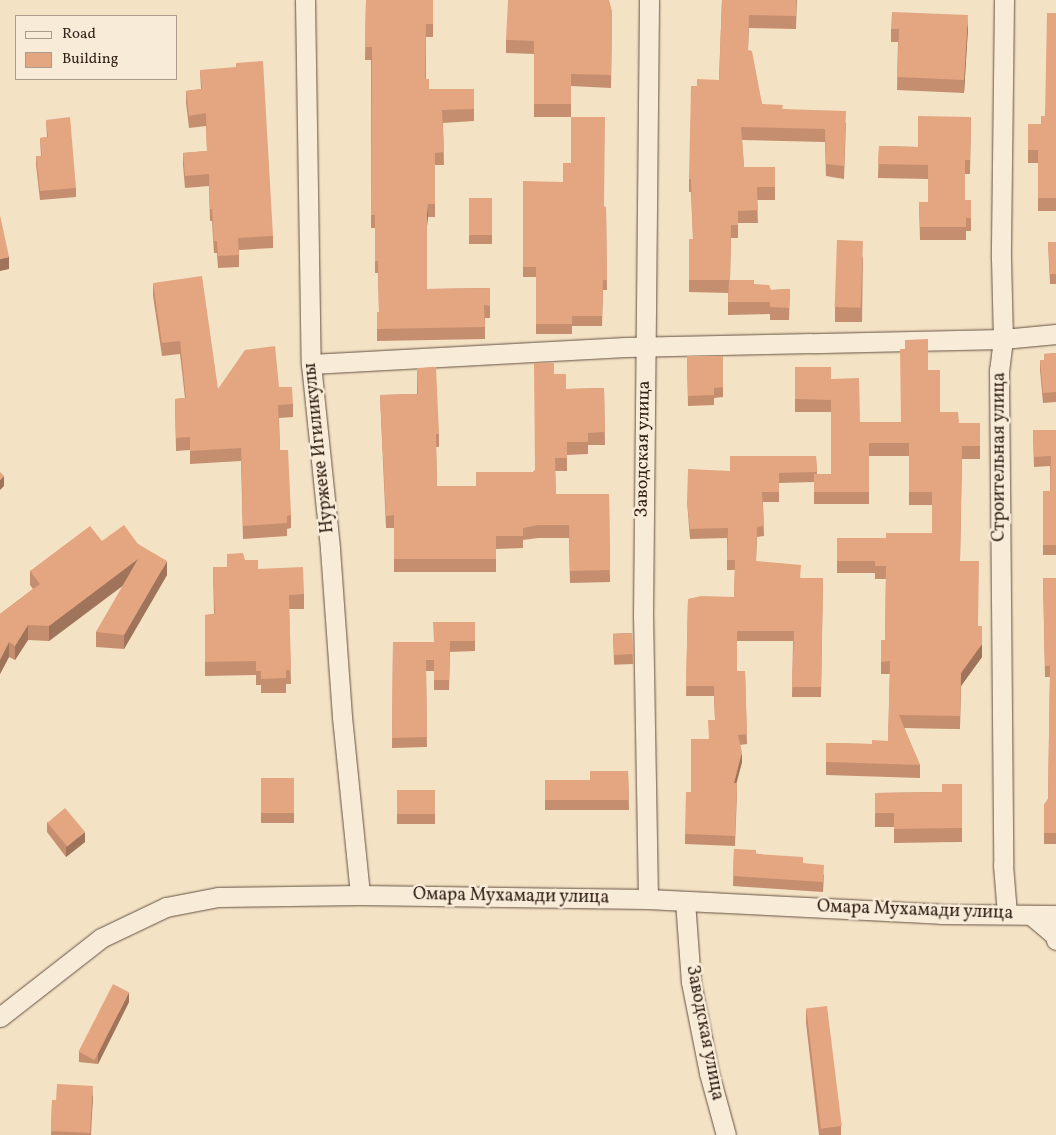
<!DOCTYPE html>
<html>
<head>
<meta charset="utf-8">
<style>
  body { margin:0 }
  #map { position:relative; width:1056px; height:1135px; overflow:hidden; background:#f4e2c5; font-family:Vollkorn,serif }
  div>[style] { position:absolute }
  .roads { filter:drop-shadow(0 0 1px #655243) drop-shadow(0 0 1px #655243) }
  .minor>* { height:19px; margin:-9.5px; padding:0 9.5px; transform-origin:9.5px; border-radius:9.5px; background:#f8ecd9 }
  .wall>* { inset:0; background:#c48e6f; transform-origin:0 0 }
  .shaded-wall>* { inset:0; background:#a0745a }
  .building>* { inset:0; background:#e4a581; transform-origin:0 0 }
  span { translate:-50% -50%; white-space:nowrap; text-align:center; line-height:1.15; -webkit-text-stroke:5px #f8ecd9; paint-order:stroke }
  .street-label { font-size:18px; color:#352218 }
  .legend { position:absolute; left:15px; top:15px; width:162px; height:65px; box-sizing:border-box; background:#f8ecd9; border:1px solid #aa9b8c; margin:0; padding:6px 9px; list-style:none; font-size:15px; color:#352218 }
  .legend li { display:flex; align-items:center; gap:10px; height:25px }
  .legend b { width:25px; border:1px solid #aa9b8c }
</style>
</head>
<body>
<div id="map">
  <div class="roads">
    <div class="minor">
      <div style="left:305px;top:0;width:364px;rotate:89.1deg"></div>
      <div style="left:311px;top:364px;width:186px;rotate:84.1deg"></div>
      <div style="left:330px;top:549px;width:168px;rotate:85.9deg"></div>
      <div style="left:342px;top:717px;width:179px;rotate:84.2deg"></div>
      <div style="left:1004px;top:0;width:258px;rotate:90.7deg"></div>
      <div style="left:1001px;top:258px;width:81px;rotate:88.6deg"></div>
      <div style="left:1003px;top:339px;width:31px;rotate:97deg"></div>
      <div style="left:999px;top:370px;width:495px;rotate:89.5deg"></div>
      <div style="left:1003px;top:865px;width:49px;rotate:85.3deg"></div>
      <div style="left:311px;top:364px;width:315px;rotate:-3.1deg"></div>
      <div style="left:626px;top:347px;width:377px;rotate:-1.2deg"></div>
      <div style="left:1003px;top:339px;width:53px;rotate:-5.4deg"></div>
      <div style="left:648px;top:899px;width:283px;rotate:-91deg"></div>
      <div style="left:643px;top:616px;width:616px;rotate:-89.44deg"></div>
      <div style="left:685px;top:901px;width:81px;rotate:85.8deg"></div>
      <div style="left:691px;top:982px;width:93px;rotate:78.8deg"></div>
      <div style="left:709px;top:1073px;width:64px;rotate:74.7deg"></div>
      <div style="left:1032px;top:916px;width:30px;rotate:40deg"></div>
      <div style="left:1055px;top:935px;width:5px;rotate:79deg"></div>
      <div style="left:0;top:1017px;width:128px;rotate:-38deg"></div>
      <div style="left:101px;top:938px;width:72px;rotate:-25.5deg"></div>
      <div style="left:166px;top:907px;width:53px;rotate:-10.9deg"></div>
      <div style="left:218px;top:897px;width:142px;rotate:-0.8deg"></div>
      <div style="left:360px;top:895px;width:288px;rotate:0.8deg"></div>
      <div style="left:648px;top:899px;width:293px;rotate:2.9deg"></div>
      <div style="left:941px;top:914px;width:115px;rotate:0.5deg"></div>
    </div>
  </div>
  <div class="wall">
    <div style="clip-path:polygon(366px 0,433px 0,433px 37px,426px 37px,426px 79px,429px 89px,474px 89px,474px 121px,443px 123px,444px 165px,435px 165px,435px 217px,428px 217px,427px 226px,427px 289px,490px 288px,490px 318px,485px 318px,485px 339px,377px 341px,377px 312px,379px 312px,378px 273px,375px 273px,375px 228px,371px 228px,371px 60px,365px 60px)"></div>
    <div style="clip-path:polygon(722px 0,797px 0,796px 29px,749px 28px,748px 50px,762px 104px,846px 123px,844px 179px,826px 176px,825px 142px,742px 140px,744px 167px,775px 167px,775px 200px,757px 200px,758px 223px,738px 223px,738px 238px,731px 238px,730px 280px,754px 284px,771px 290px,790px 289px,789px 320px,770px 320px,770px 314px,728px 315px,728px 293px,689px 292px,689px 239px,693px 239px,691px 192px,689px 192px,689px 179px,697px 86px,719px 80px)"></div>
    <div style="clip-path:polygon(612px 11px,611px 88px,571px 86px,571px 117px,534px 117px,534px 54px,506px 53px,506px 40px)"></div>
    <div style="clip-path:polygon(1056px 13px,1056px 211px,1038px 211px,1038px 163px,1028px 163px,1028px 124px,1041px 124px,1045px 116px)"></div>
    <div style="clip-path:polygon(968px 28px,964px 93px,897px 90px,898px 42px,891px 42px,891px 29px)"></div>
    <div style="clip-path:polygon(200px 70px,273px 236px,273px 248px,239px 250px,239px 267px,218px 268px,217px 253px,214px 253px,212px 221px,210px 221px,209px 186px,185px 188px,183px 165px,183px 153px,207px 151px,206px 126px,189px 128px,186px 103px,186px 91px,201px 89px)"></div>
    <div style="clip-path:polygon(971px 117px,970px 174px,965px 174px,965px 200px,971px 200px,971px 231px,966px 231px,966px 240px,920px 240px,919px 202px,928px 202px,928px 179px,878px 178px,879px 146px,918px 147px)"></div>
    <div style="clip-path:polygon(46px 120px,76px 188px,76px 197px,40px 200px,36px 165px,36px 156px,41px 156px,40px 138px,47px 137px)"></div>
    <div style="clip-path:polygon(523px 181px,606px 207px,607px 290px,603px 290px,602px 326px,572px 326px,572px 334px,536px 334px,536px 277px,523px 277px)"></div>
    <div style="left:469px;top:198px;width:23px;height:46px"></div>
    <div style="clip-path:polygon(1048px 242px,1056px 242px,1056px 284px,1050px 284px)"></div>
    <div style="clip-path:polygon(863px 256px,862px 322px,835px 322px,835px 307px)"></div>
    <div style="clip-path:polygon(153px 283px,218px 389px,279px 387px,293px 404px,293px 417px,279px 418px,280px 450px,291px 515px,291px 528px,287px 529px,287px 536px,243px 539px,241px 461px,190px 464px,190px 450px,176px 451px,175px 399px,185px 398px,180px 354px,162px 356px,153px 296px)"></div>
    <div style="clip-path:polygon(1056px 353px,1056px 402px,1043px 403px,1040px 370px,1040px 360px,1044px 360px,1044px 354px)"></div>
    <div style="clip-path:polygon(687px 356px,723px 356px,723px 397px,714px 398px,714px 405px,688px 406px)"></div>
    <div style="clip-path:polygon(795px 367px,831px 379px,860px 422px,901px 422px,928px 370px,940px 412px,959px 423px,980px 423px,980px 459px,962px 459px,960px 561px,978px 626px,982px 657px,961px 686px,960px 729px,904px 728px,920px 765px,920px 778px,826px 775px,826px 743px,872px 744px,888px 741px,890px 674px,881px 674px,881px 640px,885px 640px,886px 579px,875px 579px,875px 573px,837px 573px,837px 538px,886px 538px,932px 533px,932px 505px,909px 505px,909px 456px,869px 456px,869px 504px,814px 504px,814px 482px,779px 483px,779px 502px,763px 502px,764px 536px,757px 537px,756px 561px,801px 578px,823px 578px,821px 697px,792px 697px,793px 641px,737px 641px,737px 671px,745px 671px,747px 744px,740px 745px,742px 762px,736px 783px,737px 793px,735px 846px,685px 844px,685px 834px,691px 792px,715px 720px,714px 696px,686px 696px,688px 599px,734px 597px,735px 570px,727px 570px,727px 538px,690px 539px,687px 501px,730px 471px,816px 456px,817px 474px,831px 474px,831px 412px,795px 412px)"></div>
    <div style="clip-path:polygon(417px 368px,439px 434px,439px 447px,436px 447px,437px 486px,476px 486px,533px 472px,535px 470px,554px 374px,566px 389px,604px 388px,605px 445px,588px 445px,588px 454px,567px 455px,567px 471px,555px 471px,556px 494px,609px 494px,610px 582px,570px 583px,569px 538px,538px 538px,523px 540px,523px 548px,496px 549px,496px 572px,394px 572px,394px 528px,386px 528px,380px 395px,417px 394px)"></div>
    <div style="clip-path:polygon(1033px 430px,1056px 430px,1056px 555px,1043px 555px,1043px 491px,1050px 491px,1050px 466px,1034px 467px)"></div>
    <div style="clip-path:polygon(102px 541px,138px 544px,167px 575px,124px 649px,96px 647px,96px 632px,124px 585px,49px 641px,28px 640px,15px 660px,9px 657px,0 674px,0 614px,33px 589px,30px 585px,30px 571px)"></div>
    <div style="clip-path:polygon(227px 554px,245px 560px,258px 569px,304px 594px,304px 609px,289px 609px,291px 684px,286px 684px,286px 693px,261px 693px,261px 685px,256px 685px,256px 675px,205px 676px,205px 615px,214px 614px,213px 567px,227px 567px)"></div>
    <div style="clip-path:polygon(1043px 578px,1056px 578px,1056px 844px,1044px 844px,1044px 805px,1048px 799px,1050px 677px,1045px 677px)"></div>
    <div style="clip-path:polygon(475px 622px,475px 651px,450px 652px,449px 690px,434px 690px,434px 671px,426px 671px,427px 747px,392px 748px,393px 642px,434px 642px)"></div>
    <div style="left:632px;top:633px;width:31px;height:19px;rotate:88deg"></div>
    <div style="clip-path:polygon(628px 771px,629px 810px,545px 810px,545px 780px,590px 780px)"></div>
    <div style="left:294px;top:778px;width:45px;height:33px;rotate:90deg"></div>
    <div style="clip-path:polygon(962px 784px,962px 842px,894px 843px,894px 827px,875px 827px,875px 793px,942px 792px)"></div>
    <div style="left:435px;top:790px;width:34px;height:38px;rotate:90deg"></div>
    <div style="clip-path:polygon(47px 822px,85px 842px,66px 857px,47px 832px)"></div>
    <div style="clip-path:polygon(734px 849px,803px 863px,824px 875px,823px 892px,733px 886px)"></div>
    <div style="clip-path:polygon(129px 1002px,98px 1064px,79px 1062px,79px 1052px)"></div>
    <div style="clip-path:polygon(806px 1008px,841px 1126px,841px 1135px,819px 1135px,806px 1023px)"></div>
    <div style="clip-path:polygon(93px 1096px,91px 1135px,51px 1135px,52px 1100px,56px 1100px)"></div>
  </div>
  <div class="shaded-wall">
    <div style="clip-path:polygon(968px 15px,968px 28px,964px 93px,964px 80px)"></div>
    <div style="clip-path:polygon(428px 204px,428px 217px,427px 226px,427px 214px)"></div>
    <div style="clip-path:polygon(9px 257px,9px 269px,0 271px,0 259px)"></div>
    <div style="clip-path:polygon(4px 476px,4px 486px,0 490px,0 480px)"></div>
    <div style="clip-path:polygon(138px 559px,138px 574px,49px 641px,49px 626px)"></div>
    <div style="clip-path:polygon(167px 561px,167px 575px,124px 649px,124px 635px)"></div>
    <div style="clip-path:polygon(28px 625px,28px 640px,15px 660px,15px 646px)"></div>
    <div style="clip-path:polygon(9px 642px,9px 657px,0 674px,0 660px)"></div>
    <div style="clip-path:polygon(982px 644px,982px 657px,961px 686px,960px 729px,961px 673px)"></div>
    <div style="clip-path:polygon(742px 752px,742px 762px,734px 793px,734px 783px)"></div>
    <div style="clip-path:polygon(85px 832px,85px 842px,66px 857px,66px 847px)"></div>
    <div style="clip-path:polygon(129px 992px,129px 1002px,98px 1064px,98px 1054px)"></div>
    <div style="clip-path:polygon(93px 1086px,93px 1096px,90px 1135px)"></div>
  </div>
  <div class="building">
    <div style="clip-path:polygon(366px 0,433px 0,433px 24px,426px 24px,425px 79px,429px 79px,429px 89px,474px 89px,474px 109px,442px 110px,444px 152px,435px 153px,435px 204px,428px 204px,427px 214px,427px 289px,490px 288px,490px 306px,484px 305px,485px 327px,377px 329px,377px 312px,379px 312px,378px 261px,375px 261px,375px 215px,371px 215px,372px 47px,365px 47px)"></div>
    <div style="clip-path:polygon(508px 0,609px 0,612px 11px,611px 75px,571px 74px,571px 104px,534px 104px,534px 41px,506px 40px)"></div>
    <div style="clip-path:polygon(722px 0,796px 0,796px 16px,749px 15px,748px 50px,752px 51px,762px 104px,783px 105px,782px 109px,846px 111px,844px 166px,826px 164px,825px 129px,741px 127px,744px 167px,775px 167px,775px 187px,757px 187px,758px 210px,738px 211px,738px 225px,731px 225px,730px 280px,754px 280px,754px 284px,769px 285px,771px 290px,790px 289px,789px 308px,770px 307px,770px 302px,728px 302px,729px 280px,689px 280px,689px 239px,693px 239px,691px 179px,689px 179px,691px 86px,697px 86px,697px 79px,719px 80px)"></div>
    <div style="clip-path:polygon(892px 12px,968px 15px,964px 80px,897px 77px,899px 29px,891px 29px)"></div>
    <div style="clip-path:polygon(1047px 13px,1056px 13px,1056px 198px,1038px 198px,1038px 150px,1028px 150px,1028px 124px,1041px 124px,1041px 116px,1045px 116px)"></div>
    <div style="clip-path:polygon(263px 61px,273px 236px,238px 238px,239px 255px,218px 256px,217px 241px,214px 241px,212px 209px,210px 209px,209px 174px,185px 176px,183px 153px,207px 151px,206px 113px,189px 116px,186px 91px,202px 89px,200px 70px,236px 67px,236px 63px)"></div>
    <div style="clip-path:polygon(918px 116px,971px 117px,970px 160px,965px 160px,965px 200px,971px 200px,971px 218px,966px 218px,966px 227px,920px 227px,919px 202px,928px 202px,928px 165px,878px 164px,879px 146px,918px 147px)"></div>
    <div style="clip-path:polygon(70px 117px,76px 188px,40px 191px,36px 156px,42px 156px,40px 138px,48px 137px,46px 120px)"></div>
    <div style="clip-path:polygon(571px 117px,605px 117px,604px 207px,606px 207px,607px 280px,603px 280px,602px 316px,572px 316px,572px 324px,536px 324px,536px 267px,523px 267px,523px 181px,563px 182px,563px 163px,571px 163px)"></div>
    <div style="left:469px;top:198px;width:23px;height:37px"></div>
    <div style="clip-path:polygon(0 215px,9px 257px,0 259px)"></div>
    <div style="left:837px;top:240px;width:26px;height:67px;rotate:2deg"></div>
    <div style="clip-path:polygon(1048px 242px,1056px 242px,1056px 274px,1050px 274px)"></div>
    <div style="clip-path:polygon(202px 276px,218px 389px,245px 350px,275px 346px,279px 387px,292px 387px,293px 404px,278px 405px,280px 450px,288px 450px,291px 515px,287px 516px,287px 523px,243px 526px,241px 448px,190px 451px,190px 437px,176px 438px,175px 399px,186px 398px,180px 341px,162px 343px,153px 283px)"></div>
    <div style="clip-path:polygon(928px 339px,928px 370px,940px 370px,940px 412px,958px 412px,959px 423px,980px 423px,980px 446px,962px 446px,960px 561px,979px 561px,978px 626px,982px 626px,982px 644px,961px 673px,960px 716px,899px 715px,920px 765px,826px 762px,826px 743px,872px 744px,872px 740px,888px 741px,890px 661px,881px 662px,881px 640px,885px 640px,886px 566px,875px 566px,875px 561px,837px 561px,837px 538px,886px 538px,886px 533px,932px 533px,932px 492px,909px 492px,909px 443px,869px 443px,869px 492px,814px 492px,814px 474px,831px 474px,831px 400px,795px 399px,795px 367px,831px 367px,831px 379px,859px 378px,860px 422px,901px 422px,900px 349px,905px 349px,905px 340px)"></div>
    <div style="clip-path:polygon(1056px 353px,1056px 392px,1043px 393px,1040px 360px,1044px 360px,1044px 354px)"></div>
    <div style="clip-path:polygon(687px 356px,723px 356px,723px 387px,714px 388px,714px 395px,688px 396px)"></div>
    <div style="clip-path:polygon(534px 363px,554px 363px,554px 374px,566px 374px,566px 389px,604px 388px,605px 432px,588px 433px,588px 442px,567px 442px,567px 458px,555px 458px,556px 494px,609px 494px,610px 570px,570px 571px,569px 525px,538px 525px,523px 528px,523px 536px,496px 536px,496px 559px,394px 559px,394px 515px,386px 516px,380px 395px,418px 394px,417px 368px,436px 367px,439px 434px,436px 434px,437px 486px,476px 486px,476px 472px,533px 472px,535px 470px)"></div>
    <div style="clip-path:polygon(1033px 430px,1056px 430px,1056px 545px,1043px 545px,1043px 491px,1050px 491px,1051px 456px,1034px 457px)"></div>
    <div style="clip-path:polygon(730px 456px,816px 456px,817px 472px,779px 473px,779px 492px,762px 492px,764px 526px,757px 527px,756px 561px,801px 565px,800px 578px,823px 578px,821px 687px,792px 687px,794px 631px,737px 631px,737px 671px,745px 671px,747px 734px,738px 735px,742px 752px,734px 783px,737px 783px,735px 836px,685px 834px,686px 792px,691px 792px,691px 739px,709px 739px,708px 720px,715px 720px,714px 686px,686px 686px,688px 599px,701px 596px,734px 597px,735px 560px,727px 560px,728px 528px,690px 529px,687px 501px,688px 469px,730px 471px)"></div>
    <div style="clip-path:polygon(0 472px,4px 476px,0 480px)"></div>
    <div style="clip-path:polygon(124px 525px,138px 544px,167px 561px,124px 635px,96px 632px,138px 559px,49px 626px,28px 625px,15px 646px,9px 642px,0 660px,0 614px,40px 584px,30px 571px,90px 526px,102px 541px)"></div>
    <div style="clip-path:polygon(243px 553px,245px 560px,258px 560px,258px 569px,303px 567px,304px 594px,289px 595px,291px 670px,286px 670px,286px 678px,261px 679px,261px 671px,256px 671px,256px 661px,205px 662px,205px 615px,215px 614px,213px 567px,227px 567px,227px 554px)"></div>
    <div style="clip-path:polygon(1043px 578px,1056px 578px,1056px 833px,1044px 833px,1044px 805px,1048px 799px,1050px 666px,1045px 666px)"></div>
    <div style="clip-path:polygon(433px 622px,475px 622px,475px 641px,450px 641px,449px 680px,434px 680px,434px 660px,426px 660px,427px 737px,392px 738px,393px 642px,434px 642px)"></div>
    <div style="left:632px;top:633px;width:21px;height:19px;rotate:87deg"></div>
    <div style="clip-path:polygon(590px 771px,628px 771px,629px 800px,545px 800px,545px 780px,590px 780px)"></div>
    <div style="left:294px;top:778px;width:35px;height:33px;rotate:90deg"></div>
    <div style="clip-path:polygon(942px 784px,962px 784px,962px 828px,894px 829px,894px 813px,875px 813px,875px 793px,942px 792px)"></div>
    <div style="left:435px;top:790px;width:24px;height:38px;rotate:90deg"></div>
    <div style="left:65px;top:808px;width:31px;height:23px;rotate:50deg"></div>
    <div style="clip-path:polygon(734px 849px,756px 850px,756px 854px,803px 857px,803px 863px,824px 865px,823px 882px,733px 876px)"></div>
    <div style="left:113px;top:984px;width:18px;height:76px;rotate:27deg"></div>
    <div style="left:827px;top:1006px;width:121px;height:21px;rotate:83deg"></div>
    <div style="clip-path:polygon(57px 1084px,93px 1086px,90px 1133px,51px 1131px,52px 1100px,56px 1100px)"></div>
  </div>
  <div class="street-label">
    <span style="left:320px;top:448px;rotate:-96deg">Нуржеке Игиликулы</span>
    <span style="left:644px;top:449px;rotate:-89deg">Заводская улица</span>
    <span style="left:1000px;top:457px;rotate:-90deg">Строительная улица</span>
    <span style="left:511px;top:897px;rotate:1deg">Омара Мухамади улица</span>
    <span style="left:915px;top:911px;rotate:2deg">Омара Мухамади улица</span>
    <span style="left:704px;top:1033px;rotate:79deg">Заводская улица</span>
  </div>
  <ul class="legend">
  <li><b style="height:6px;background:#f8ecd9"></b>Road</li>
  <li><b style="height:14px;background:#e4a581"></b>Building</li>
  </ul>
</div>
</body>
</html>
